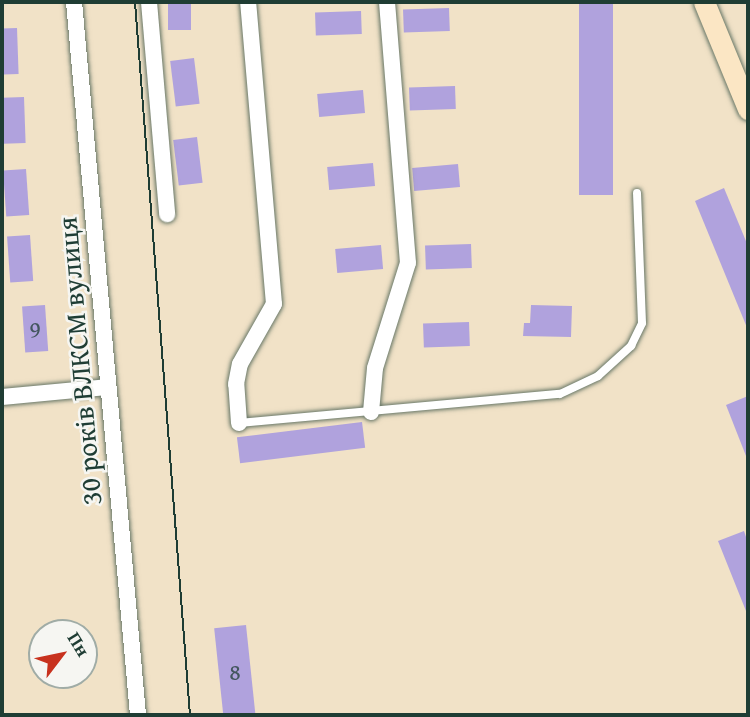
<!DOCTYPE html>
<html>
<head>
<meta charset="utf-8">
<style>
  body { margin:0 }
  #map { position:relative; width:750px; height:717px; overflow:hidden; background:#f1e2c7; font-family:"Gentium Book Plus",serif }
  div>[style] { position:absolute }
  .building>* { inset:0; background:#b0a2dd; transform-origin:0 0 }
  .roads { filter:drop-shadow(0 0 2px #687767) drop-shadow(0 0 2px #687767) }
  .service>* { height:8px; margin:-4px; padding:0 4px; transform-origin:4px; border-radius:4px; background:#fff }
  .minor>* { height:16px; margin:-8px; padding:0 8px; transform-origin:8px; border-radius:8px; background:#fff }
  .secondary>* { height:21px; margin:-10.5px; padding:0 10.5px; transform-origin:10.5px; border-radius:10.5px; background:#fbe6c4 }
  .tram>* { height:2px; margin:-1px; padding:0 1px; transform-origin:1px; border-radius:1px; background:#1f3d34 }
  span { translate:-50% -50%; white-space:nowrap; text-align:center; line-height:1.15; -webkit-text-stroke:5px #f6f6f2; paint-order:stroke }
  .number-label { font-size:24px; color:#43565e }
  .number-label span { -webkit-text-stroke-width:0 }
  .street-label { font-size:28px; color:#1f3d34 }
  .frame { position:absolute; inset:0; border:4px solid #1f3d34; pointer-events:none }
  .north { position:absolute; left:28px; top:619px; width:70px; height:70px; box-sizing:border-box; background:#f6f6f2; border:2px solid #a0aca6; border-radius:50%; rotate:58deg; font-size:19px; font-weight:700; line-height:28px; text-align:center; color:#1f3d34 }
  .north::after { content:''; display:block; margin:auto; width:24px; height:32px; background:#c8321e; clip-path:polygon(50% 0,100% 100%,50% 72%,0 100%) }
</style>
</head>
<body>
<div id="map">
  <div class="building">
    <div style="left:168px;top:2px;width:23px;height:28px"></div>
    <div style="left:579px;top:2px;width:34px;height:193px"></div>
    <div style="left:449px;top:8px;width:23px;height:46px;rotate:88deg"></div>
    <div style="left:361px;top:11px;width:23px;height:46px;rotate:88deg"></div>
    <div style="left:17px;top:28px;width:46px;height:15px;rotate:88deg"></div>
    <div style="left:194px;top:58px;width:46px;height:24px;rotate:83deg"></div>
    <div style="left:455px;top:86px;width:23px;height:46px;rotate:88deg"></div>
    <div style="left:363px;top:90px;width:23px;height:46px;rotate:85deg"></div>
    <div style="left:24px;top:97px;width:46px;height:22px;rotate:88deg"></div>
    <div style="left:197px;top:137px;width:46px;height:24px;rotate:83deg"></div>
    <div style="left:373px;top:163px;width:23px;height:46px;rotate:85deg"></div>
    <div style="left:458px;top:164px;width:23px;height:46px;rotate:85deg"></div>
    <div style="left:26px;top:169px;width:46px;height:23px;rotate:86deg"></div>
    <div style="clip-path:polygon(724px 188px,748px 246px,748px 330px,695px 201px)"></div>
    <div style="left:30px;top:235px;width:46px;height:23px;rotate:86deg"></div>
    <div style="left:471px;top:244px;width:24px;height:46px;rotate:88deg"></div>
    <div style="left:381px;top:245px;width:24px;height:46px;rotate:85deg"></div>
    <div style="left:45px;top:305px;width:46px;height:23px;rotate:86deg"></div>
    <div style="clip-path:polygon(531px 305px,572px 306px,571px 337px,523px 336px,524px 323px,530px 323px)"></div>
    <div style="left:469px;top:322px;width:24px;height:46px;rotate:88deg"></div>
    <div style="clip-path:polygon(748px 396px,748px 461px,726px 405px)"></div>
    <div style="left:362px;top:422px;width:26px;height:126px;rotate:83deg"></div>
    <div style="clip-path:polygon(744px 531px,748px 543px,748px 616px,718px 541px)"></div>
    <div style="left:246px;top:625px;width:91px;height:32px;rotate:84deg"></div>
  </div>
  <div class="roads">
    <div class="service">
      <div style="left:239px;top:423px;width:322px;rotate:-5.2deg"></div>
      <div style="left:560px;top:394px;width:42px;rotate:-25.3deg"></div>
      <div style="left:598px;top:376px;width:45px;rotate:-42.3deg"></div>
      <div style="left:631px;top:346px;width:25px;rotate:-64deg"></div>
      <div style="left:642px;top:323px;width:130px;rotate:-92.2deg"></div>
    </div>
    <div class="minor">
      <div style="left:74px;top:2px;width:716px;rotate:84.87deg"></div>
      <div style="left:149px;top:2px;width:213px;rotate:85.1deg"></div>
      <div style="left:2px;top:397px;width:105px;rotate:-5.4deg"></div>
      <div style="left:371px;top:412px;width:44px;rotate:-84.8deg"></div>
      <div style="left:375px;top:368px;width:110px;rotate:-72.6deg"></div>
      <div style="left:408px;top:263px;width:262px;rotate:-94.6deg"></div>
      <div style="left:239px;top:423px;width:39px;rotate:-94deg"></div>
      <div style="left:236px;top:384px;width:20px;rotate:-79deg"></div>
      <div style="left:240px;top:364px;width:69px;rotate:-60.5deg"></div>
      <div style="left:274px;top:304px;width:303px;rotate:-94.9deg"></div>
    </div>
    <div class="secondary">
      <div style="left:704px;top:2px;width:116px;rotate:67.6deg"></div>
    </div>
  </div>
  <div class="tram">
    <div style="left:135px;top:2px;width:715px;rotate:85.59deg"></div>
  </div>
  <div class="number-label">
    <span style="left:35px;top:329px">9</span>
    <span style="left:235px;top:672px">8</span>
  </div>
  <div class="street-label">
    <span style="left:79px;top:361px;rotate:-95deg">30 років ВЛКСМ вулиця</span>
  </div>
  <div class="frame"></div>
  <div class="north">Пн</div>
</div>
</body>
</html>
